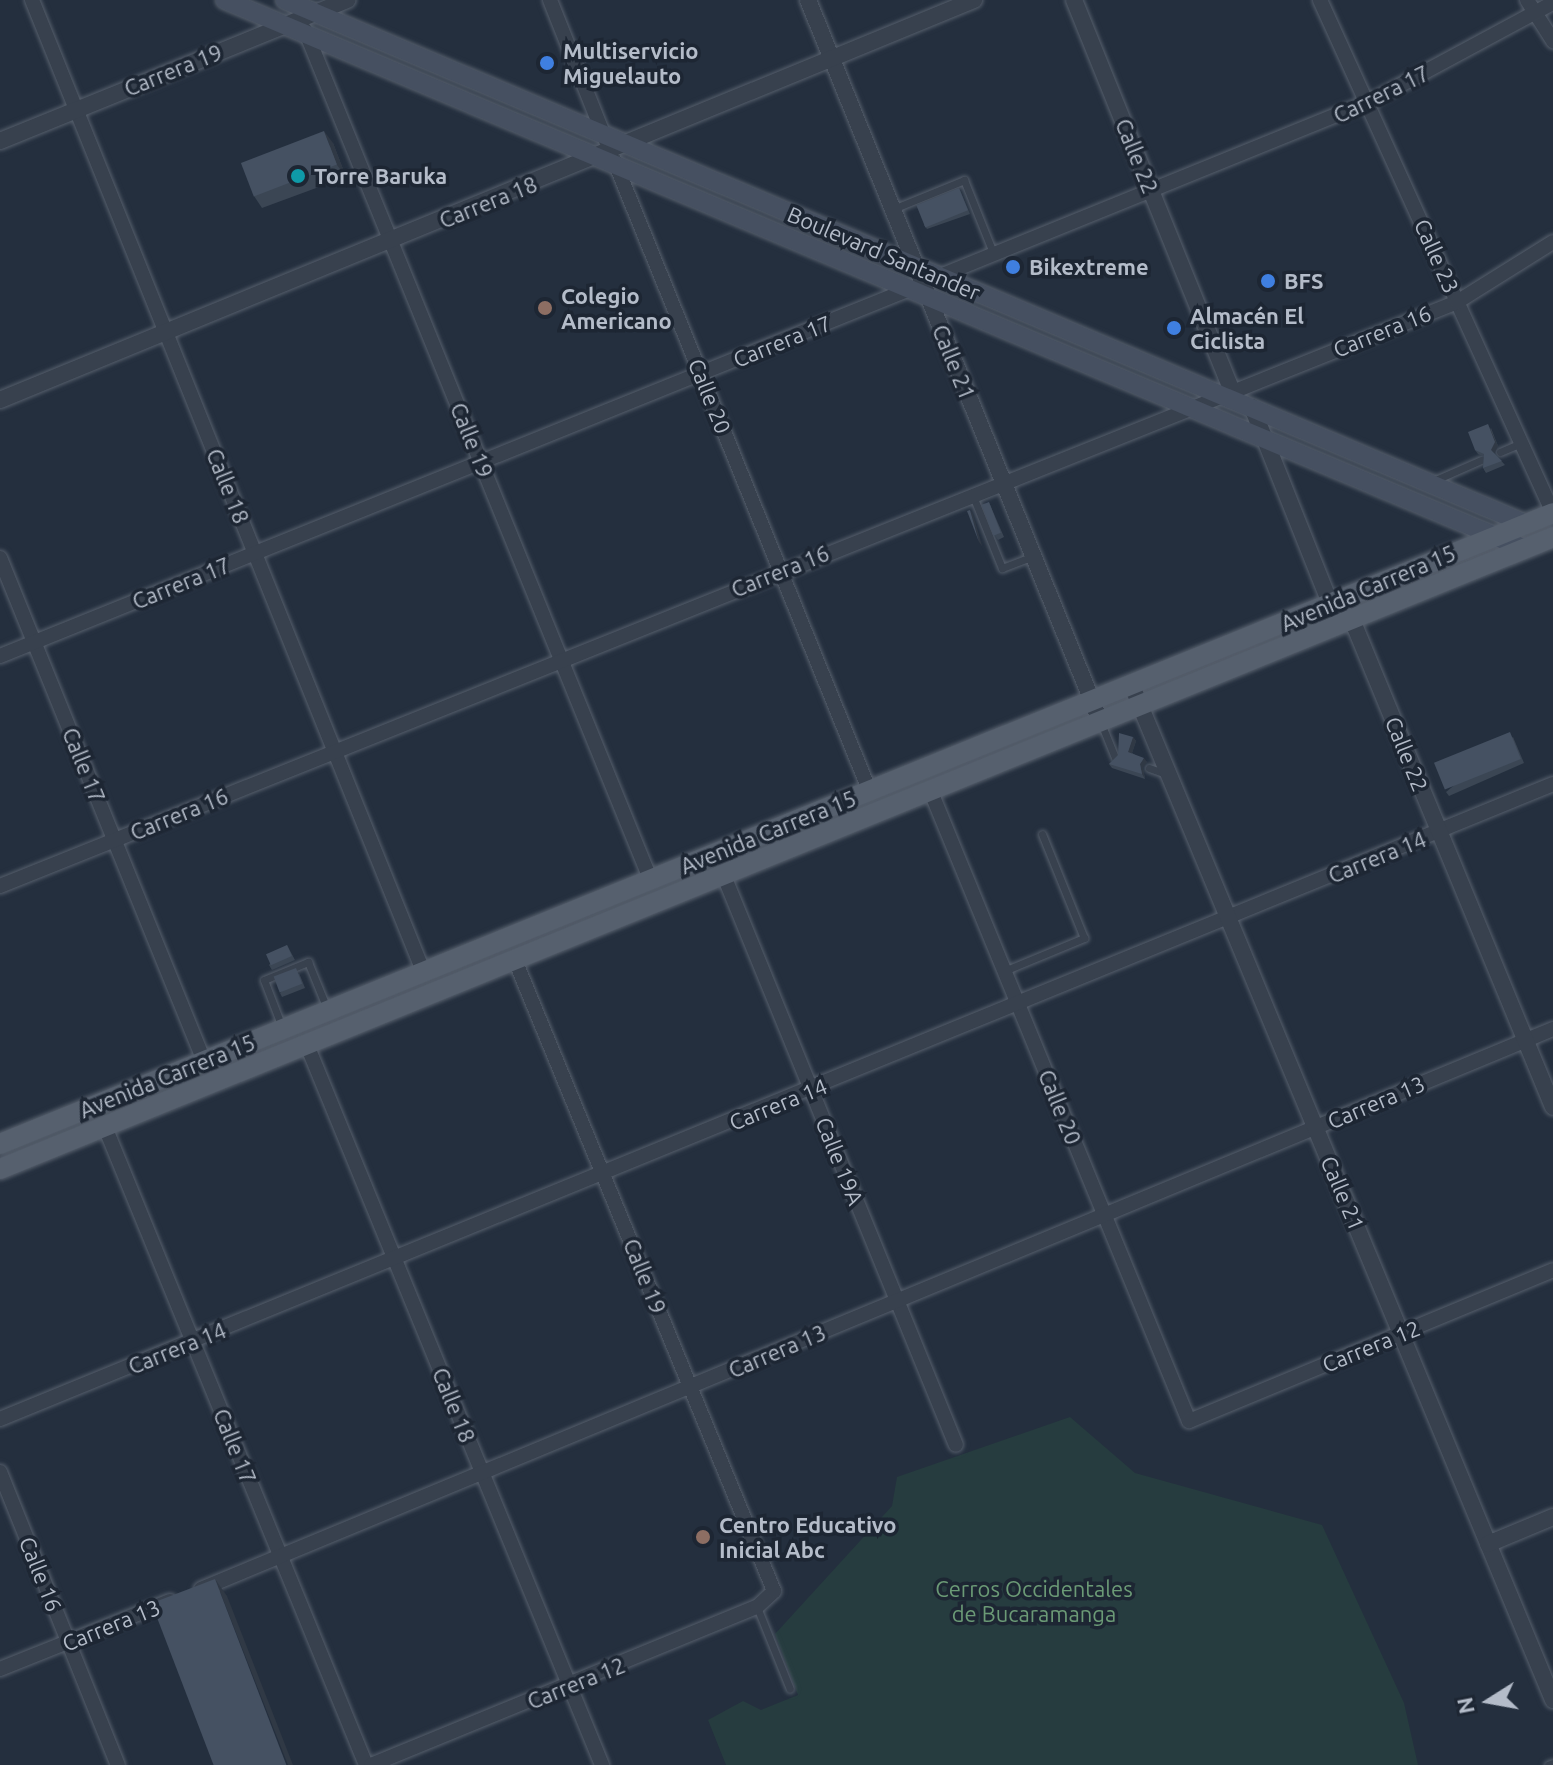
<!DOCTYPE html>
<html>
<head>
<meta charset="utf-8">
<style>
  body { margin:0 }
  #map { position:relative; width:1553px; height:1765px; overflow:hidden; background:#242f3e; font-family:Ubuntu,sans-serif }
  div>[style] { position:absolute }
  .green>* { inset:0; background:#263c3f }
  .roads { filter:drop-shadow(0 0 2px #565f6c) drop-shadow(0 0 2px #565f6c) }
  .service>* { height:7px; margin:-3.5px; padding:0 3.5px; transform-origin:3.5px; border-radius:3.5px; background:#38414e }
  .minor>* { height:14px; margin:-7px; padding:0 7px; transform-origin:7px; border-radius:7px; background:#38414e }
  .tertiary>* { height:16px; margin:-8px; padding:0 8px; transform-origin:8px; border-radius:8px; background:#38414e }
  .secondary>* { height:18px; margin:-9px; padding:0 9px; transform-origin:9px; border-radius:9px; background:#465061 }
  .primary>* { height:20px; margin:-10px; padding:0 10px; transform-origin:10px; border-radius:10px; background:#56606e }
  .wall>* { inset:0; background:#3b4654 }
  .shaded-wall>* { inset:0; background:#303945 }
  .building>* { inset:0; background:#455162; transform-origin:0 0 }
  .dots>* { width:22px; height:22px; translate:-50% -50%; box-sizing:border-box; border:4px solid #1d2633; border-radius:50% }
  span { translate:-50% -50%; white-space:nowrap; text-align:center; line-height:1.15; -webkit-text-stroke:7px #1d2633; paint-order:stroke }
  .poi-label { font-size:22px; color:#b4bcc9; font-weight:700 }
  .left { translate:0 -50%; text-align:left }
  .street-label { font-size:22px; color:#b4bcc9 }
  .park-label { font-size:22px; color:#6b9a76 }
  .north { position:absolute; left:1449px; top:1661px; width:80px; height:80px; -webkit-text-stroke:6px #1d2633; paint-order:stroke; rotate:259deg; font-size:22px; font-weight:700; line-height:32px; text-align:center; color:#b4bcc9 }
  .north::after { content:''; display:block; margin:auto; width:28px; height:36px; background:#b4bcc9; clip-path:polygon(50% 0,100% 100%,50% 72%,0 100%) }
</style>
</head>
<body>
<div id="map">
  <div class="green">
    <div style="clip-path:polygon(1070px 1417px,1135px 1473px,1322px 1525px,1404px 1703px,1418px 1765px,726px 1765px,708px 1720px,743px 1701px,761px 1710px,798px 1695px,775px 1634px,892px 1506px,897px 1477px)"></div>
  </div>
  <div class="roads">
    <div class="service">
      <div style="left:893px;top:209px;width:77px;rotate:-22.2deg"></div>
      <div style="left:964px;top:180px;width:81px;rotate:68.2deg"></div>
      <div style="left:1500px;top:452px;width:23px;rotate:-23deg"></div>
      <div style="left:1431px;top:482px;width:55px;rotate:-23.7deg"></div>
      <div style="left:973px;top:496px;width:78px;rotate:68.1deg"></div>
      <div style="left:1002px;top:568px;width:33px;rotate:-21deg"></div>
      <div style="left:1101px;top:723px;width:38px;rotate:68deg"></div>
      <div style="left:1149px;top:768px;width:18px;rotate:19deg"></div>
      <div style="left:1004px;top:971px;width:87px;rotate:-22.4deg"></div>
      <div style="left:1084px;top:938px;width:112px;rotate:-112deg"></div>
      <div style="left:282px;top:1027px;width:50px;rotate:-111deg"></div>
      <div style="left:264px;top:980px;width:48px;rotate:-22.2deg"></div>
      <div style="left:308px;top:962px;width:53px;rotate:67.8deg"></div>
      <div style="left:757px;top:1607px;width:88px;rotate:68.1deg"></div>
      <div style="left:1548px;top:1765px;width:5px;rotate:-22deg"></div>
    </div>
    <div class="minor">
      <div style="left:32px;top:0;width:1049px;rotate:68.06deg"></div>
      <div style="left:550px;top:0;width:152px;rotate:68.3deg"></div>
      <div style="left:1320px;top:0;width:563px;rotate:65.57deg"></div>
      <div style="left:1527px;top:0;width:49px;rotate:57.6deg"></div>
      <div style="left:305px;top:30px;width:919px;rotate:67.87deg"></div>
      <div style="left:614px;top:160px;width:682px;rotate:67.95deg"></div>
      <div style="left:935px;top:278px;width:466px;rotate:-22.1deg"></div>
      <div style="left:1367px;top:103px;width:211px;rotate:-28.3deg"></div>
      <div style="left:0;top:558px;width:543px;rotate:67.92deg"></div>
      <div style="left:0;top:656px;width:983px;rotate:-21.97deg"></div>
      <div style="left:931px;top:792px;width:680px;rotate:67.7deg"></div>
      <div style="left:1189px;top:1421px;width:394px;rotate:-22.5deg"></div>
      <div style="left:724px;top:876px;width:614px;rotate:67.82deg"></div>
      <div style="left:0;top:886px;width:1570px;rotate:-21.84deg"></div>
      <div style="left:1457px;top:302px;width:113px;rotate:-32deg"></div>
      <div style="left:307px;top:1045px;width:778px;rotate:67.72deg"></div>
      <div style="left:105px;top:1127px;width:689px;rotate:67.75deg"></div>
      <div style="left:0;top:1419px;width:1678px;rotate:-22.24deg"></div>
      <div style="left:0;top:1472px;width:316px;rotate:68.1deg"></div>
      <div style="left:201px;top:1589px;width:1463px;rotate:-22.5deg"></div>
      <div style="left:0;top:1669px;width:183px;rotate:-21.8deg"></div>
      <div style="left:371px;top:1765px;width:417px;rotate:-22.3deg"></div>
      <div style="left:757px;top:1607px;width:23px;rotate:-43deg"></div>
      <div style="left:774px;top:1591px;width:682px;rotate:-112.32deg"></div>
    </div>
    <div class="tertiary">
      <div style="left:808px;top:0;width:780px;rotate:67.94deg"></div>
      <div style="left:1074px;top:0;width:432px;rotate:68deg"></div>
      <div style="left:0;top:141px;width:375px;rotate:-22.1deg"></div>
      <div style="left:0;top:400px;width:1053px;rotate:-22.33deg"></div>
      <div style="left:1252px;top:407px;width:214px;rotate:68.3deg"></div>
      <div style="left:1331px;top:606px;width:32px;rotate:41deg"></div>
      <div style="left:1355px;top:627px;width:519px;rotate:67.58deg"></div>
      <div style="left:1132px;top:686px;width:1098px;rotate:67.45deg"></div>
      <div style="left:1488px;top:1544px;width:70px;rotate:-22.6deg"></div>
    </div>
    <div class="secondary">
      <div style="left:225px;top:0;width:1411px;rotate:22.89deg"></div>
      <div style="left:285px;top:0;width:1347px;rotate:22.89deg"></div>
    </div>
    <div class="primary">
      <div style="left:0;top:1144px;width:1676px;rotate:-22.11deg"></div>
      <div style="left:0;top:1169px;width:1677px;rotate:-22.14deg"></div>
    </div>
  </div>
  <div class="wall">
    <div style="clip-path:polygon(333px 143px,346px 177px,262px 208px,254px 196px)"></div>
    <div style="clip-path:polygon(959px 188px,970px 214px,927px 229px,924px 225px)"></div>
    <div style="clip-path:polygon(1491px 428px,1498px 446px,1494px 453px,1505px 465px,1486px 473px,1483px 468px,1484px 457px,1478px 454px,1475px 450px)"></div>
    <div style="clip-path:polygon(989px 502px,991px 507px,1004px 537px,998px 540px,995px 536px)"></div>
    <div style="clip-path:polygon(1133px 737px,1136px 741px,1132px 753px,1147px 762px,1143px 768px,1145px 779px,1112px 768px,1109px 764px,1118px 755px)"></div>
    <div style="clip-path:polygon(1513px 737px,1524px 763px,1449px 796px,1446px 792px)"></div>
    <div style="clip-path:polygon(287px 945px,295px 960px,272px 970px,269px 965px)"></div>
    <div style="clip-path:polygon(299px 973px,305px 988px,282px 997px,280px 993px)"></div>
  </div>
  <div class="shaded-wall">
    <div style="clip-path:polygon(324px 131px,333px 143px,346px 177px,337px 165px)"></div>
    <div style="clip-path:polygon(1488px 424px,1498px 446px,1494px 454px,1491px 450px)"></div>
    <div style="clip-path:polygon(970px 510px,973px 514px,982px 546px,979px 542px)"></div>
    <div style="clip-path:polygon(1133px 737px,1136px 741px,1131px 756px,1128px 752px)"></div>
    <div style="clip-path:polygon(1144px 758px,1147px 762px,1143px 768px,1145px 779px,1142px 774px,1140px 764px)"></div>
    <div style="clip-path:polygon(215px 1579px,227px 1596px,293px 1765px,288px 1765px)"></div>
  </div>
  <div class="building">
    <div style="left:324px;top:131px;width:36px;height:89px;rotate:69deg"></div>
    <div style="left:959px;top:188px;width:24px;height:46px;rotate:68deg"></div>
    <div style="clip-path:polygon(1488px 424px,1495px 442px,1491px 450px,1502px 461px,1483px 468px,1484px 454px,1475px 450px,1468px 432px)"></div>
    <div style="left:989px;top:502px;width:33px;height:8px;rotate:69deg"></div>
    <div style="clip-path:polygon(970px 510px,979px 542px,967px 511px)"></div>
    <div style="left:1510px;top:732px;width:29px;height:82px;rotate:68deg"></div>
    <div style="clip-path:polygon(1119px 733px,1133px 737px,1128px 752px,1144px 758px,1140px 764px,1142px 774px,1109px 764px,1118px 755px)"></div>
    <div style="left:287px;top:945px;width:12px;height:23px;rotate:66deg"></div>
    <div style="left:296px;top:968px;width:17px;height:24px;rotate:69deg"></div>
    <div style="left:215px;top:1579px;width:200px;height:68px;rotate:69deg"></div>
  </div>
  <div class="dots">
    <div style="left:547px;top:63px;background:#3f7fe0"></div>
    <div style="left:298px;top:176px;background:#0f9aa8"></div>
    <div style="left:1013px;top:267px;background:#3f7fe0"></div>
    <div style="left:1268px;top:281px;background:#3f7fe0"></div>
    <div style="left:545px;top:308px;background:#8d6e63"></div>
    <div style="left:1174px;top:328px;background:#3f7fe0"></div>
    <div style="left:703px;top:1537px;background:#8d6e63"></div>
  </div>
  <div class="poi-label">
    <span class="left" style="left:563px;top:63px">Multiservicio<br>Miguelauto</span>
    <span class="left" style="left:314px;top:176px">Torre Baruka</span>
    <span class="left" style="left:1029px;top:267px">Bikextreme</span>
    <span class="left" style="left:1284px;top:281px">BFS</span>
    <span class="left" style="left:561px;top:308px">Colegio<br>Americano</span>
    <span class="left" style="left:1190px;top:328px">Almacén El<br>Ciclista</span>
    <span class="left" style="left:719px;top:1537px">Centro Educativo<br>Inicial Abc</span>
  </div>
  <div class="street-label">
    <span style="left:173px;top:70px;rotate:-22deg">Carrera 19</span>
    <span style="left:1381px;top:94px;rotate:-26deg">Carrera 17</span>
    <span style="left:1137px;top:156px;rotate:68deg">Calle 22</span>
    <span style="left:488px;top:202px;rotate:-22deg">Carrera 18</span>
    <span style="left:884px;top:253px;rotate:23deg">Boulevard Santander</span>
    <span style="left:1437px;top:256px;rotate:66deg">Calle 23</span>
    <span style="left:1382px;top:331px;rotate:-22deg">Carrera 16</span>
    <span style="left:782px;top:341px;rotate:-22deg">Carrera 17</span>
    <span style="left:954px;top:362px;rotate:68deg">Calle 21</span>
    <span style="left:710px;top:396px;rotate:68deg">Calle 20</span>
    <span style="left:472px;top:440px;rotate:68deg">Calle 19</span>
    <span style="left:228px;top:486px;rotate:68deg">Calle 18</span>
    <span style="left:780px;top:571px;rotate:-22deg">Carrera 16</span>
    <span style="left:181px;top:583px;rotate:-22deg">Carrera 17</span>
    <span style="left:1368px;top:588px;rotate:-23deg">Avenida Carrera 15</span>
    <span style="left:1407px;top:754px;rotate:68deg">Calle 22</span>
    <span style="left:84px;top:765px;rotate:68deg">Calle 17</span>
    <span style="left:179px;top:814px;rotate:-22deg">Carrera 16</span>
    <span style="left:768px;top:832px;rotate:-22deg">Avenida Carrera 15</span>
    <span style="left:1377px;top:857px;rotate:-22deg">Carrera 14</span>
    <span style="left:167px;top:1076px;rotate:-22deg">Avenida Carrera 15</span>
    <span style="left:1376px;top:1102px;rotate:-23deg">Carrera 13</span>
    <span style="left:778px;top:1104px;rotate:-22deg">Carrera 14</span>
    <span style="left:1060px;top:1107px;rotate:68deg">Calle 20</span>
    <span style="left:840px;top:1161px;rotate:68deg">Calle 19A</span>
    <span style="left:1343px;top:1193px;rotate:67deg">Calle 21</span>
    <span style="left:645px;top:1276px;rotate:68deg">Calle 19</span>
    <span style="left:1371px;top:1346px;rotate:-22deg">Carrera 12</span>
    <span style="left:177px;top:1348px;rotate:-22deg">Carrera 14</span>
    <span style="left:777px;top:1351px;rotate:-23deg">Carrera 13</span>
    <span style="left:454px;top:1405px;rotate:68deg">Calle 18</span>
    <span style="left:235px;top:1446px;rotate:68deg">Calle 17</span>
    <span style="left:41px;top:1574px;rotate:68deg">Calle 16</span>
    <span style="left:111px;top:1625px;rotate:-22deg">Carrera 13</span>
    <span style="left:576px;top:1683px;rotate:-22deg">Carrera 12</span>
  </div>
  <div class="park-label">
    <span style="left:1034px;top:1601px">Cerros Occidentales<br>de Bucaramanga</span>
  </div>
  <div class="north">N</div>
</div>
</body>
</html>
